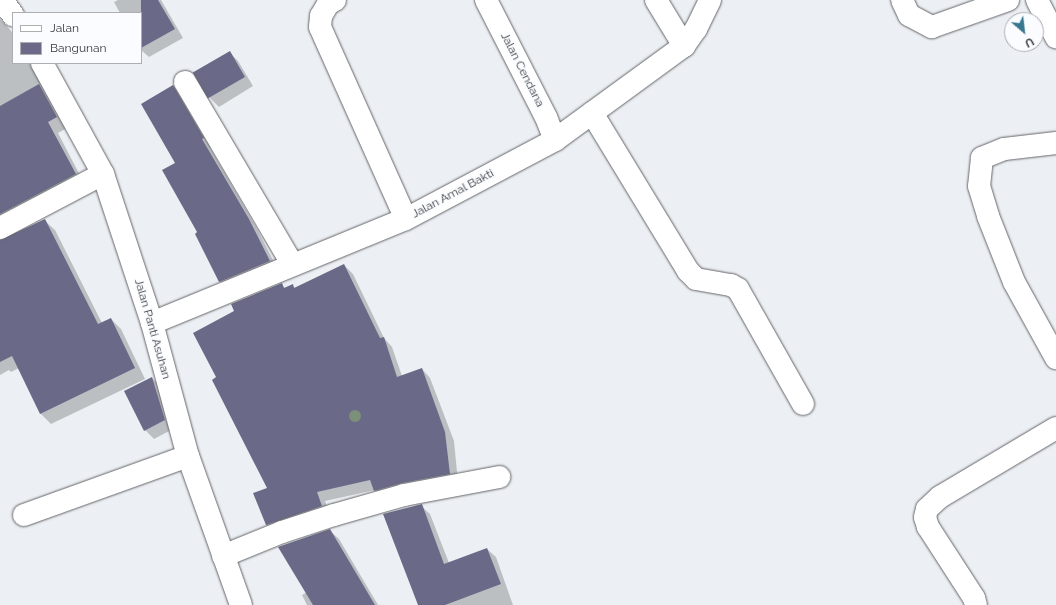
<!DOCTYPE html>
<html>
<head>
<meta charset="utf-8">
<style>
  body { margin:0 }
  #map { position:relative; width:1056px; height:605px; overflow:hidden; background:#eceff3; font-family:Raleway,sans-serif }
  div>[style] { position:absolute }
  .shadow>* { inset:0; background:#0003 }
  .building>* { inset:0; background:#6a6a88; transform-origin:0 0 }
  .roads { filter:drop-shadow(0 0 1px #636569) drop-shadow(0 0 1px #636569) }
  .minor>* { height:22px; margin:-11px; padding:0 11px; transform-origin:11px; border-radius:11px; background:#fff }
  .trees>* { width:12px; height:12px; margin:-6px; border-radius:50%; background:#7c8f79 }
  span { translate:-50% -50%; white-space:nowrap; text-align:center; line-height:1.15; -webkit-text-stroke:4px #fafcff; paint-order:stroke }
  .street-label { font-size:12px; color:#37383a }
  .legend { position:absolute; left:12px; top:12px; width:130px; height:52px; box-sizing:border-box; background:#fafcff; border:1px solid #acaeb0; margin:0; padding:5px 7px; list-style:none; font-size:12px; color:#37383a }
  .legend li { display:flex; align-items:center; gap:8px; height:20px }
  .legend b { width:20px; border:1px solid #acaeb0 }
  .north { position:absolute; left:1004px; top:12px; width:40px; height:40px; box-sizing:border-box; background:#fafcff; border:1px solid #acaeb0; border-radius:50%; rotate:152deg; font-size:11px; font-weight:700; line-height:16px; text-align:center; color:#37383a }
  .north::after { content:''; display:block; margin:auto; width:14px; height:18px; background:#38778c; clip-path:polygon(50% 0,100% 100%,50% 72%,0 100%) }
</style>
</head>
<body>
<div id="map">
  <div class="shadow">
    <div style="clip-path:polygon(118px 0,161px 0,183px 38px,149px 57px,141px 50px,141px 13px,120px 13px,114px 2px)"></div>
    <div style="clip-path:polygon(0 19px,13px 33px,13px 63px,30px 63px,67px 128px,58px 133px,85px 185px,0 232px)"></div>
    <div style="clip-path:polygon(230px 53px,238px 61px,253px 86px,219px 107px,210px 98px)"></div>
    <div style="clip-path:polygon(173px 86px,182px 95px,212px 147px,210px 148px,257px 229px,278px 270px,229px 290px,220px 281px,199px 233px,177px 163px)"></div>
    <div style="clip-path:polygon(44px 220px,55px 230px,102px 323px,111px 319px,121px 329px,145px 379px,51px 424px,41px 414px,19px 368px,11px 372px,9px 370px,0 375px,0 241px)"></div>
    <div style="clip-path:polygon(344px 265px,353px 274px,384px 338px,392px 347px,402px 376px,422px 369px,430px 378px,454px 441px,458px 482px,384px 499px,375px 490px,325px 501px,330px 514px,275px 533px,266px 525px,268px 488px,218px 378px,281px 285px,285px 288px,292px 285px,296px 289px)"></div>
    <div style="clip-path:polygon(152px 378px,161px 387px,173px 429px,154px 439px,145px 430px)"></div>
    <div style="clip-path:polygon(421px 506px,430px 514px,449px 563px,487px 549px,496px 557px,513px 605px,419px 605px)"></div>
    <div style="clip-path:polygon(330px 531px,339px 539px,378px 605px,307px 605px,302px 595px,307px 592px)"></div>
  </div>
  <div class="building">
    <div style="clip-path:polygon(141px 0,158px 0,175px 29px,141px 48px)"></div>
    <div style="left:230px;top:51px;width:30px;height:43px;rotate:60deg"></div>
    <div style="clip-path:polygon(39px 84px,57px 117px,48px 122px,76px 174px,0 214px,0 106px)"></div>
    <div style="clip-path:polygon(173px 85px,204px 138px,202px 139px,249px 219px,270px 261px,219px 282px,195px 234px,197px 232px,162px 170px,175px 163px,141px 104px)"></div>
    <div style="clip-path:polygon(45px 219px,98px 324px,111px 318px,135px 368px,40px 414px,12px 356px,0 362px,0 240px)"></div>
    <div style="clip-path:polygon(344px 264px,380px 338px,384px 337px,397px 377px,422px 368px,445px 432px,450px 474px,402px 483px,374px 491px,370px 480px,317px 492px,322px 506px,266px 525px,253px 493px,267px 488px,212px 380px,216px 377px,193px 333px,234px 311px,231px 304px,282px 283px,284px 288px,293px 284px,294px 288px)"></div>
    <div style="clip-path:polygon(152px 377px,165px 420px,144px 431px,124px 391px)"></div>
    <div style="clip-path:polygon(422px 504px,444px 564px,487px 548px,501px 584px,445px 605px,418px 605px,383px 514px)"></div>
    <div style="clip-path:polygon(330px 529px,375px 605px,313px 605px,278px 547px)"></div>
  </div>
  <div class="roads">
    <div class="minor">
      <div style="left:2px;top:0;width:19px;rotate:54deg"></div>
      <div style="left:335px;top:0;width:8px;rotate:150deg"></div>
      <div style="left:328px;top:4px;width:14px;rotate:120deg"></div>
      <div style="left:321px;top:16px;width:11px;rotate:95deg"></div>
      <div style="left:320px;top:27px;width:210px;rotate:65.9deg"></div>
      <div style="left:486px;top:0;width:131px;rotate:62.9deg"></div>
      <div style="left:546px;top:117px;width:25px;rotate:69deg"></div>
      <div style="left:656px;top:0;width:54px;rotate:58.7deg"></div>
      <div style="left:902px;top:0;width:17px;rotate:65deg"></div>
      <div style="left:909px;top:15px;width:26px;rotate:28deg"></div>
      <div style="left:932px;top:27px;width:81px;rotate:-19.6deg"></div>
      <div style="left:1037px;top:0;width:42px;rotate:62.8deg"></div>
      <div style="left:42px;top:63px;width:127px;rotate:61.2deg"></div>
      <div style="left:103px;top:174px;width:157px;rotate:71.8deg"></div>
      <div style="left:152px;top:323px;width:138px;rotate:74.9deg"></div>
      <div style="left:188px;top:456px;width:158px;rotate:70.4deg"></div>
      <div style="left:185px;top:82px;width:212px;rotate:59.5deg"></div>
      <div style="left:592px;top:113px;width:185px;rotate:58.7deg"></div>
      <div style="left:688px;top:271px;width:11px;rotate:45deg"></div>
      <div style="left:696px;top:279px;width:36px;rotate:10deg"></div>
      <div style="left:731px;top:285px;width:8px;rotate:30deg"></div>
      <div style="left:738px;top:289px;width:132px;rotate:60.5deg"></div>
      <div style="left:1056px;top:143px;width:52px;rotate:173.4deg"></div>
      <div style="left:1004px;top:149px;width:24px;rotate:158deg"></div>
      <div style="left:982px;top:158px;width:28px;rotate:96deg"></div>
      <div style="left:979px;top:186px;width:31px;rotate:73deg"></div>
      <div style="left:988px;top:216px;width:71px;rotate:68.5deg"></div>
      <div style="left:1014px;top:282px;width:87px;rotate:61.1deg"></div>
      <div style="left:0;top:228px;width:116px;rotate:-27.7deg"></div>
      <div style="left:152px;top:323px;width:274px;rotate:-22.3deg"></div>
      <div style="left:406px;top:219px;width:169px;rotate:-27.9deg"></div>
      <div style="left:555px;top:140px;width:160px;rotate:-36.1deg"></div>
      <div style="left:684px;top:46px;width:21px;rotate:-55deg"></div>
      <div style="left:696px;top:29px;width:32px;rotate:-64deg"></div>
      <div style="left:24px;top:515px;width:174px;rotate:-19.8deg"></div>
      <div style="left:223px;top:556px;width:64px;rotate:-22.1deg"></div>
      <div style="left:282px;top:532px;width:55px;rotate:-18.1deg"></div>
      <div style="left:334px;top:515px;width:73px;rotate:-15.9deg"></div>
      <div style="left:404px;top:495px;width:97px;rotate:-10.7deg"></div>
      <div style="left:976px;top:605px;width:7px;rotate:-106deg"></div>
      <div style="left:974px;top:598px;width:85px;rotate:-122.9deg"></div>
      <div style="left:928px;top:527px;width:10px;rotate:-107deg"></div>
      <div style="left:925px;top:517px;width:8px;rotate:-76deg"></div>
      <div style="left:927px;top:509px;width:18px;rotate:-43deg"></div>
      <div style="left:940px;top:497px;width:135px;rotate:-30.7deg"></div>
    </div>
  </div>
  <div class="trees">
    <div style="left:355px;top:416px"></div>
  </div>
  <div class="street-label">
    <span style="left:522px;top:70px;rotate:63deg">Jalan Cendana</span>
    <span style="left:453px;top:194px;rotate:-28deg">Jalan Amal Bakti</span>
    <span style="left:152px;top:329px;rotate:74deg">Jalan Panti Asuhan</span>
  </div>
  <ul class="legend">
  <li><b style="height:5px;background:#fff"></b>Jalan</li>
  <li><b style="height:11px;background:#6a6a88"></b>Bangunan</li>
  </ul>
  <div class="north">U</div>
</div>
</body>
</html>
